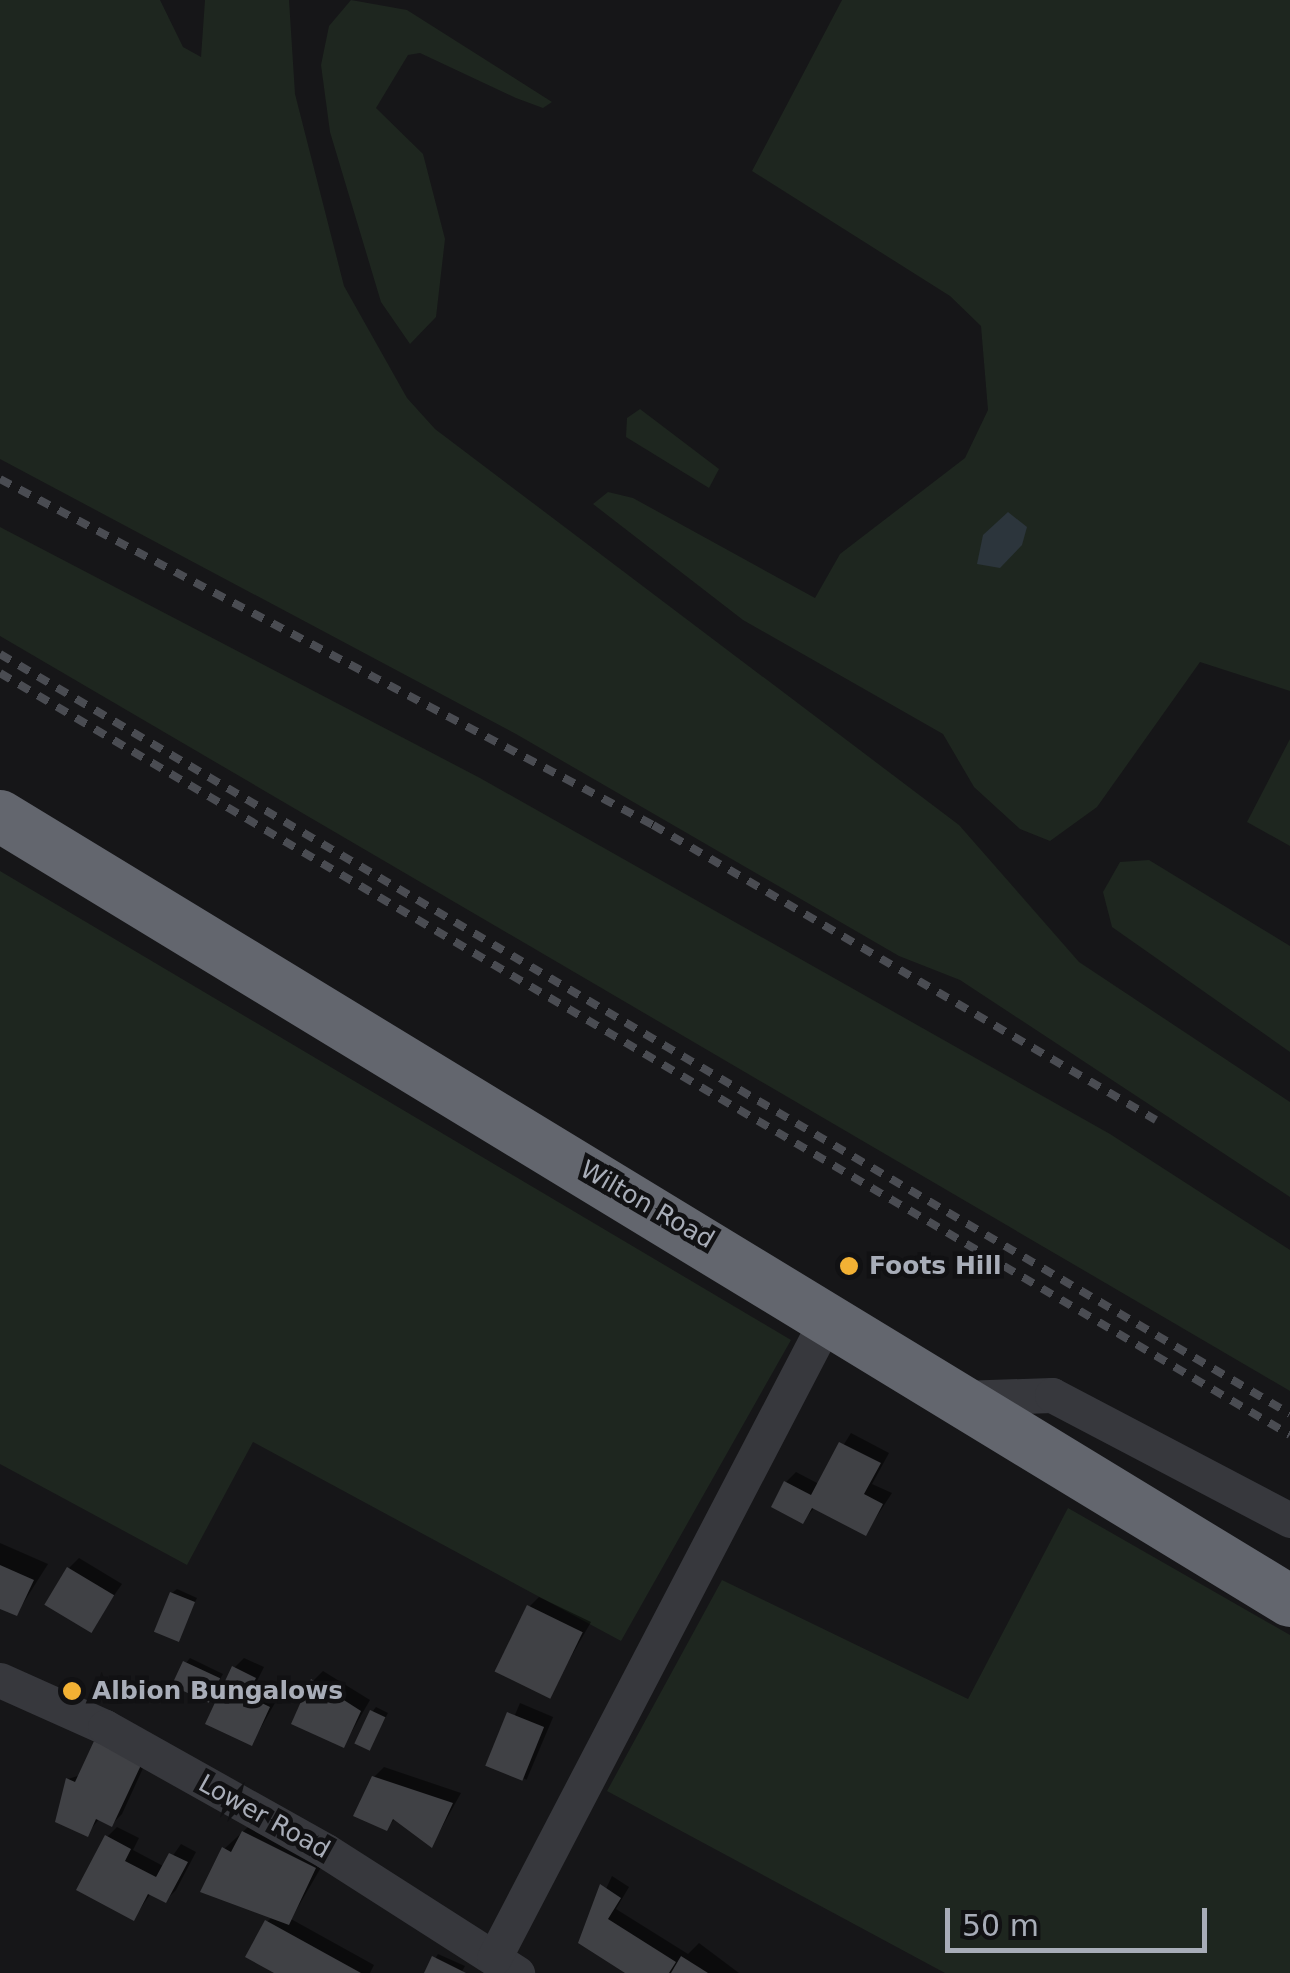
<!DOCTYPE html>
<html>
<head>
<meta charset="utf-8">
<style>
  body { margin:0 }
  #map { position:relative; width:1290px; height:1973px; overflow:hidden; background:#161618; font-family:"DejaVu Sans",sans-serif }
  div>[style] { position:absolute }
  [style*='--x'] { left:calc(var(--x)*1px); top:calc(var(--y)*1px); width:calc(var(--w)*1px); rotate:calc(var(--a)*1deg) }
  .green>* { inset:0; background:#1e261f }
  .water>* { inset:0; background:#2c353c }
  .shadow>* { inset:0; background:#0007; transform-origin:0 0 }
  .building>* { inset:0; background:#404145; transform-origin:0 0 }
  .minor>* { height:35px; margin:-17.5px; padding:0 17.5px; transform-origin:17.5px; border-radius:17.5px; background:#37383d }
  .highway>* { height:52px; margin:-26px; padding:0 26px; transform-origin:26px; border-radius:26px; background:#63666e }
  .rail>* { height:8px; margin-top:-4px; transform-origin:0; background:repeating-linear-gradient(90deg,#4a4c52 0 12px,transparent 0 22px) }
  .dots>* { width:28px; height:28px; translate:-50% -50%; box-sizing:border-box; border:5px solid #111113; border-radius:50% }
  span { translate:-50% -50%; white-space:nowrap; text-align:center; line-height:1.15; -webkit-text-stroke:9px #111113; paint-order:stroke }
  .street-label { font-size:25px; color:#a8adb8 }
  .poi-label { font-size:25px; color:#a8adb8; font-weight:700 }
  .left { translate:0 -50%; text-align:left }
  .scale { position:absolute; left:945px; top:1908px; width:262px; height:45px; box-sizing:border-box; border:5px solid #a8adb8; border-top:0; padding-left:12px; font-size:30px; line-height:35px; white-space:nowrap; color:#a8adb8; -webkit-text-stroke:8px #111113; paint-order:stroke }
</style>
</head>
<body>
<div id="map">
  <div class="green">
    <div style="clip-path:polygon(0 0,160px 0,183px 47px,201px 57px,205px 0,289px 0,295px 94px,344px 286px,407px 398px,435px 429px,959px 825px,1079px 962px,1290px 1102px,1290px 1197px,960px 980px,899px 956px,516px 734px,0 459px)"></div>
    <div style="clip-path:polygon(351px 0,407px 10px,552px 102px,543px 108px,516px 98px,420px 53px,408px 55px,376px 108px,423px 154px,445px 239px,436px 317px,410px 344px,381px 302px,330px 132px,321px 65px,329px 26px)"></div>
    <div style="clip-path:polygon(842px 0,1290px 0,1290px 691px,1200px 662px,1097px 807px,1050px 841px,1020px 829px,974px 787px,943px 734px,743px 620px,593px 504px,608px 492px,633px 498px,815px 598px,840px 554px,965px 458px,988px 410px,981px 326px,950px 296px,752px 171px)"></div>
    <div style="clip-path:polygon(640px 409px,719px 469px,709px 488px,626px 437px,627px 418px)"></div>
    <div style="clip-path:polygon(0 527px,480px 778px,1110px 1134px,1290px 1250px,1290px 1391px,0 636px)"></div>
    <div style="clip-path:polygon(1290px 739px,1290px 846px,1247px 822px)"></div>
    <div style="clip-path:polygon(1149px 860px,1290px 946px,1290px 1052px,1112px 927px,1103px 892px,1120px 862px)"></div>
    <div style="clip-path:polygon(0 871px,791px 1340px,621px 1641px,253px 1442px,187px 1565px,0 1464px)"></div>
    <div style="clip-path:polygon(1068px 1508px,1290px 1635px,1290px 1973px,945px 1973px,607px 1791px,722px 1580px,968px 1699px)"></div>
  </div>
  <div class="water">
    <div style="clip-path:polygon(1008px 512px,1027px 527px,1022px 545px,1000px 568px,977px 564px,983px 535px)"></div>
  </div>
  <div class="shadow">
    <div style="clip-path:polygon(851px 1433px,889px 1453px,872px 1484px,892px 1493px,866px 1533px,815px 1507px,803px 1521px,786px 1482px,796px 1472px,819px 1484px)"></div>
    <div style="clip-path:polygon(0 1543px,48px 1564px,17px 1613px,0 1606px)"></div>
    <div style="clip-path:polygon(79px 1558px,122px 1584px,90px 1630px,69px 1568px)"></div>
    <div style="clip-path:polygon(177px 1589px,197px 1598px,177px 1638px,172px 1593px)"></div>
    <div style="clip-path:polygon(539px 1597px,591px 1622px,549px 1695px,529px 1607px)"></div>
    <div style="clip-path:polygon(190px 1658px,223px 1674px,208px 1700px,186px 1663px)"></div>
    <div style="clip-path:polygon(244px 1658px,264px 1667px,255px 1685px,279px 1696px,252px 1743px,234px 1668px)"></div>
    <div style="clip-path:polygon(323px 1671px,370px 1700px,344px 1745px,313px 1681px)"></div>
    <div style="left:520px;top:1703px;width:36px;height:68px;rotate:23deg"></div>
    <div style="clip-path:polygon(376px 1707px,388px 1713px,369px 1748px,372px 1712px)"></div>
    <div style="clip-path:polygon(150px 1753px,122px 1814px,112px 1824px,100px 1818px,87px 1834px,68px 1779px)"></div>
    <div style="clip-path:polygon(384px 1767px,461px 1793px,432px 1845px,396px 1818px,386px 1828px,374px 1777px)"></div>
    <div style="clip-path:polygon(259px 1817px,330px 1852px,291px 1919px,374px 1965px,370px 1973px,292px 1973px,267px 1922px,273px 1916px,224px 1849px)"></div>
    <div style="clip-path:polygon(117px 1827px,139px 1838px,133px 1850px,165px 1867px,181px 1844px,196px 1852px,176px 1890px,166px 1900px,151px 1893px,134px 1918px,107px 1837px)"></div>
    <div style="clip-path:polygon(612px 1876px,629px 1887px,616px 1909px,688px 1954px,699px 1943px,739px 1973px,630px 1973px,581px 1942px)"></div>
    <div style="clip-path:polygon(438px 1954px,465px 1966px,461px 1973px,426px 1973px)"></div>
  </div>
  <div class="building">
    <div style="clip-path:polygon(839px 1442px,881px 1463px,864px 1494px,883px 1504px,866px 1536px,812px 1508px,803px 1524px,771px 1507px,784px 1481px,811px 1495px)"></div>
    <div style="clip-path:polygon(0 1565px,34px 1580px,17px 1616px,0 1609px)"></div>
    <div style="left:67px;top:1567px;width:55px;height:44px;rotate:31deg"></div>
    <div style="left:170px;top:1592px;width:27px;height:43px;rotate:22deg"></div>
    <div style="left:527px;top:1605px;width:62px;height:74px;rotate:26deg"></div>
    <div style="left:183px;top:1661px;width:41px;height:27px;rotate:25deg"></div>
    <div style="clip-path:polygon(232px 1666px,256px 1678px,247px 1696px,270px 1707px,252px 1746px,205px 1724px)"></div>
    <div style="clip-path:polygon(311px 1679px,361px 1711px,344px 1748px,291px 1724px)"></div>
    <div style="left:370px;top:1710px;width:17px;height:37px;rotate:25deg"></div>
    <div style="left:507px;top:1712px;width:40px;height:58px;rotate:22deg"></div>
    <div style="clip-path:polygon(94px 1741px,142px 1763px,112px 1827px,96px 1819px,88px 1837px,55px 1822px,66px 1778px,75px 1782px)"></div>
    <div style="clip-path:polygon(372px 1776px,453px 1803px,432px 1848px,393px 1819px,387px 1831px,353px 1816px)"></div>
    <div style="clip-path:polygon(242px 1831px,316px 1868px,289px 1925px,200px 1892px,222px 1847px,231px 1852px)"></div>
    <div style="clip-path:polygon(105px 1835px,131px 1849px,125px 1861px,156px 1877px,169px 1853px,188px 1862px,166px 1903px,148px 1894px,134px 1921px,76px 1890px)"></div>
    <div style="clip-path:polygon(600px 1884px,621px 1898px,608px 1919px,676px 1962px,669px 1973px,625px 1973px,578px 1943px)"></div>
    <div style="clip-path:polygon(265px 1920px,361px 1973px,274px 1973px,245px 1957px)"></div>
    <div style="clip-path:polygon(432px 1956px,466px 1973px,424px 1973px)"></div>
    <div style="clip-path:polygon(681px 1956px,708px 1973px,671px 1973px)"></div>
  </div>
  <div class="minor">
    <div style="--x:961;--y:1398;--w:91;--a:-1.9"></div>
    <div style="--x:1052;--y:1395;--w:269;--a:27.7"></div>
    <div style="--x:0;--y:1680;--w:115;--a:24.1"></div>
    <div style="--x:105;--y:1727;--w:253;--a:29.3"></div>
    <div style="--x:326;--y:1851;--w:227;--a:32.6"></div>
    <div style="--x:494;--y:1958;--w:723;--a:-62.48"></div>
  </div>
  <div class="highway">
    <div style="--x:0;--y:816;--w:1510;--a:31.32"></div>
  </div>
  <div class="rail">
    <div style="--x:0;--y:479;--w:739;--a:27.92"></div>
    <div style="--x:653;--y:825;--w:583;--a:30.39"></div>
    <div style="--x:0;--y:654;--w:1497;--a:30.5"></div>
    <div style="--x:0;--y:673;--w:1498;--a:30.57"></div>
  </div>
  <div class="dots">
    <div style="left:849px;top:1266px;background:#f2b134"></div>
    <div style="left:72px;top:1691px;background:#f2b134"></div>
  </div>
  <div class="street-label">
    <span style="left:647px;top:1205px;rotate:30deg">Wilton Road</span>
    <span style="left:264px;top:1817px;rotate:29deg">Lower Road</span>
  </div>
  <div class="poi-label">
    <span class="left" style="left:869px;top:1266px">Foots Hill</span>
    <span class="left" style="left:92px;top:1691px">Albion Bungalows</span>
  </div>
  <div class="scale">50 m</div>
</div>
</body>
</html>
